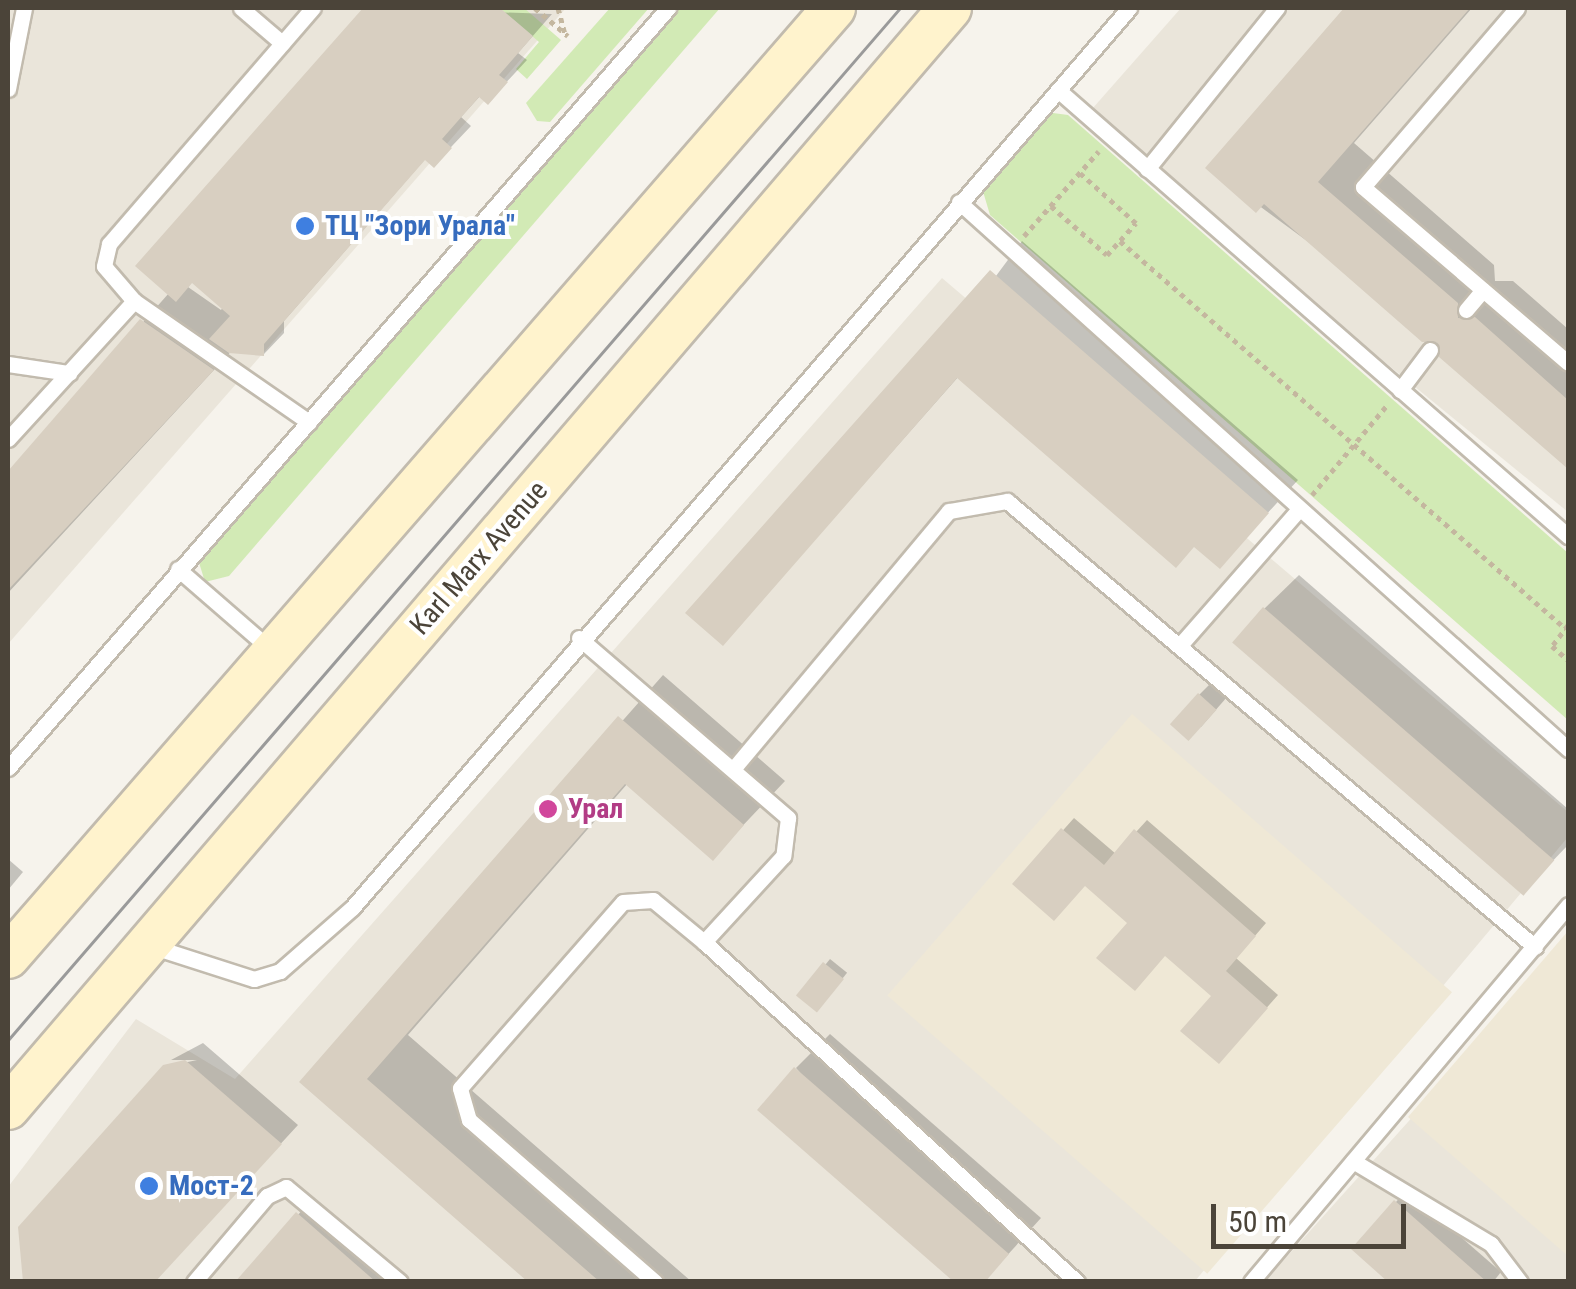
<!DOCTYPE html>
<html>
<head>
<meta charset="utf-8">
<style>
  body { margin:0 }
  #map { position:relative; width:1576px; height:1289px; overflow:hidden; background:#f6f3ec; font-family:"Roboto Condensed",sans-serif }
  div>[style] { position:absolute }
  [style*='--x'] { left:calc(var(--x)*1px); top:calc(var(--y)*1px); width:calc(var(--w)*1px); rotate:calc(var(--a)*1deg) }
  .residential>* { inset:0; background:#eae5da }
  .education>* { inset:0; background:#efe8d6; transform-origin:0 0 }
  .green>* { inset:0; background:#d2eab5 }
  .shadow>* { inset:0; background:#0003; transform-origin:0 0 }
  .building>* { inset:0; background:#d8cfc1; transform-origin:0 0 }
  .path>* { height:5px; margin-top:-2.5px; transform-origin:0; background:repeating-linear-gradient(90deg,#c4b79f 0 5px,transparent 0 10px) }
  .roads { filter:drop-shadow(2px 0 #c2bbae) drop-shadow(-2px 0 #c2bbae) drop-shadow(0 2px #c2bbae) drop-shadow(0 -2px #c2bbae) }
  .lane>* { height:15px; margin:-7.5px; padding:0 7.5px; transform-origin:7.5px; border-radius:7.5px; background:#fff }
  .secondary>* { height:42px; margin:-21px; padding:0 21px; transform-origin:21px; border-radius:21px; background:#fff3cd }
  .tram>* { height:2.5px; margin:-1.25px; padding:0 1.25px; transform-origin:1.25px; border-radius:1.25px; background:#9a9a9a }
  .dots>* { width:28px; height:28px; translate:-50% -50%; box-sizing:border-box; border:5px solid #fff; border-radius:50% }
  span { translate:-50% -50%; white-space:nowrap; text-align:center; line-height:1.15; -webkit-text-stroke:8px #fff; paint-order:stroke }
  .shop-label { font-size:28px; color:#366cbe; font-weight:700 }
  .left { translate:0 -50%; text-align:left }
  .street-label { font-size:28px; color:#4b4439 }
  .hotel-label { font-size:28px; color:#b23c85; font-weight:700 }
  .frame { position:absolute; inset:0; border:10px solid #4b4439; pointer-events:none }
  .scale { position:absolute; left:1211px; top:1204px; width:195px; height:45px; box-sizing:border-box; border:5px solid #4b4439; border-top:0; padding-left:12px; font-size:30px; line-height:35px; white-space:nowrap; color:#4b4439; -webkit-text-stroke:8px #fff; paint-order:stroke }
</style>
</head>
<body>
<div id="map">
  <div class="residential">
    <div style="clip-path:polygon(8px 8px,566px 8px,8px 644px)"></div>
    <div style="clip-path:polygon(1181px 8px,1568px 8px,1568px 512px,1085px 117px)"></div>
    <div style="clip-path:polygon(942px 278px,1568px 812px,1568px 837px,1195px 1281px,8px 1281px,8px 1187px,136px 1019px,235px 1079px)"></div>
    <div style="clip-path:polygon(1568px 944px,1568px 1281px,1265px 1281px)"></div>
  </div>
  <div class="education">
    <div style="left:1132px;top:714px;width:424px;height:373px;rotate:41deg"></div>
    <div style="clip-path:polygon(1568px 931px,1568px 1256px,1408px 1117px)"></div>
  </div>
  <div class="green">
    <div style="clip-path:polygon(500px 8px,524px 8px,561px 40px,527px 79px,516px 69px,539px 42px)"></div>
    <div style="clip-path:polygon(610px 8px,649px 8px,550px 122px,537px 121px,526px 103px)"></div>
    <div style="clip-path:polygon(677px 8px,720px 8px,229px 576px,205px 582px,197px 556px)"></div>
    <div style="clip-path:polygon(1053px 113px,1068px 115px,1568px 553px,1568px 720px,990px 215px,982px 188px)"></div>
  </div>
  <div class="shadow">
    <div style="clip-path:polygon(evenodd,367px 8px,552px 14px,518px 53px,527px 60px,488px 102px,481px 95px,461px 117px,471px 126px,434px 165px,426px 158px,284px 321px,284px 333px,264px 354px,237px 345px,8px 593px,8px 475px,169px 293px,139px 266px,367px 8px,193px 281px,223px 307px,221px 310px,188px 287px,193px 281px)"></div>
    <div style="clip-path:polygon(1347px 8px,1472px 8px,1354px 143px,1494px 265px,1495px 281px,1513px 281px,1568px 329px,1568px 466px,1441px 356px,1440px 339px,1208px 168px)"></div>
    <div style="clip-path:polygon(1022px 241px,1298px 480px,1220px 565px,959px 376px,723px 643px)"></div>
    <div style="clip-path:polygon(1299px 575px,1568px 809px,1568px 845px,1523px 892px,1264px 609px)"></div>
    <div style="clip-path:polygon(663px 675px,785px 781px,713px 857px,628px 783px,408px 1035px,692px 1282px,532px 1282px,303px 1082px)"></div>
    <div style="clip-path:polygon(1211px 683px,1227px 697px,1201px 727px,1199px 695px)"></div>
    <div style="clip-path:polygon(1074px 818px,1116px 854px,1147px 820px,1266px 923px,1236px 958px,1278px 995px,1230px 1049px,1215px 995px,1086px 883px,1015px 884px)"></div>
    <div style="clip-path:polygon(8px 859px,23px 872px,8px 890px)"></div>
    <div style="left:830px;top:959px;width:22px;height:48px;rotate:39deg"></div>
    <div style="clip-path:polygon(830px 1034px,1041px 1218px,983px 1282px,796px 1068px)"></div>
    <div style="clip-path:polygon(203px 1043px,298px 1125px,153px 1282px,165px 1067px,197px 1060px,171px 1060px)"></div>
    <div style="clip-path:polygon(1407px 1190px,1501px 1272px,1493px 1282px,1392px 1282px,1396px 1202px)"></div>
    <div style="clip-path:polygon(312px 1199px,406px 1282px,239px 1282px)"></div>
  </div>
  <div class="building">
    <div style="clip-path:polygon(363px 8px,500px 8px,533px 36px,499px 75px,508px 82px,488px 105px,479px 97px,442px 139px,452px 148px,434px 168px,425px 160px,264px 344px,264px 356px,229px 353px,209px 339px,230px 316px,192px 283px,176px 302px,135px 266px)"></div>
    <div style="clip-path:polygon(1344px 8px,1470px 8px,1318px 182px,1458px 303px,1458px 318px,1475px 317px,1568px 400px,1568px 469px,1439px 357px,1437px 342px,1422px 342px,1264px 204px,1256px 213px,1205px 168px)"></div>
    <div style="clip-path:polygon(990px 270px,1269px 513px,1220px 569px,1194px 547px,1176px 568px,957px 378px,723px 646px,685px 613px)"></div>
    <div style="clip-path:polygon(140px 319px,214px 370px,8px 590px,8px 471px)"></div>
    <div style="left:1263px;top:607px;width:386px;height:47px;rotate:41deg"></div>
    <div style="left:1198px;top:693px;width:25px;height:42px;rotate:42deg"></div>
    <div style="clip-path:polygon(618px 716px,744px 825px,713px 861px,625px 784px,367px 1079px,600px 1282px,528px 1282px,299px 1082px)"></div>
    <div style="clip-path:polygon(1061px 828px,1104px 865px,1134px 829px,1256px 936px,1226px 971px,1268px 1008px,1219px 1064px,1180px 1031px,1211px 996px,1165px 956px,1135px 991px,1096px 958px,1127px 923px,1085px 886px,1054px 921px,1012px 884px)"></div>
    <div style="left:823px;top:962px;width:27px;height:43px;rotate:39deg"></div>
    <div style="clip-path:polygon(185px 1060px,282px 1144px,155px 1282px,23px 1282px,18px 1227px,163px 1065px)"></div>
    <div style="clip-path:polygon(794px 1067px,1009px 1254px,985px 1282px,954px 1282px,757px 1110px)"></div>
    <div style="clip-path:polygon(1394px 1200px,1487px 1282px,1388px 1282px,1351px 1249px)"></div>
    <div style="clip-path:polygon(296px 1212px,376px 1282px,235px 1282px)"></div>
  </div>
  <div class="path">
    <div style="--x:535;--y:8;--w:43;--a:40.3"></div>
    <div style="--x:558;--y:8;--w:27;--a:75"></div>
    <div style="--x:1051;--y:206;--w:74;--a:41.2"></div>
    <div style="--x:1107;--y:255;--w:43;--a:-47.8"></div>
    <div style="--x:1136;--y:223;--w:75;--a:-138.2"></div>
    <div style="--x:1024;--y:236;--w:113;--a:-48.6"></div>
    <div style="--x:1120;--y:241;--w:591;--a:41.02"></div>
    <div style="--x:1312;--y:495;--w:119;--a:-50.1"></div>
    <div style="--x:1568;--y:625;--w:26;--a:127"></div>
    <div style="--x:1552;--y:646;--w:21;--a:41"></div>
  </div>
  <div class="roads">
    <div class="lane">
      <div style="--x:241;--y:8;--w:54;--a:40.5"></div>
      <div style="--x:1517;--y:8;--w:236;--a:130.7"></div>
      <div style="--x:1363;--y:187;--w:270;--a:40.6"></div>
      <div style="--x:8;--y:89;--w:83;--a:-78.8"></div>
      <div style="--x:1058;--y:90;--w:678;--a:41.17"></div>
      <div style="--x:1147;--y:169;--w:207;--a:-51.1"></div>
      <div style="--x:959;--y:202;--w:819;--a:41.93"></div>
      <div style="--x:134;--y:301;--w:46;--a:-130.6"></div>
      <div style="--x:104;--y:266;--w:23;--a:-77"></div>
      <div style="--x:109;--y:244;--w:312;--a:-49.2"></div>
      <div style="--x:1466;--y:310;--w:26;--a:-50"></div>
      <div style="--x:8;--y:364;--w:62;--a:8.4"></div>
      <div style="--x:1400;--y:390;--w:50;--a:-53.1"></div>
      <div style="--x:8;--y:439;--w:187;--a:-47.6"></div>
      <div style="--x:134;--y:301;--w:213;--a:34.7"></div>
      <div style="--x:178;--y:569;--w:122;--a:41"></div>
      <div style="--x:579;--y:638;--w:276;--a:40.7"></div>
      <div style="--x:788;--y:818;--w:38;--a:97"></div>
      <div style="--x:783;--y:856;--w:117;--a:132.6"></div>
      <div style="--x:704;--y:942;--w:505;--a:42.35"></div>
      <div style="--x:1181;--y:644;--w:179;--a:-48.8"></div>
      <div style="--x:8;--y:768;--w:1007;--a:-49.03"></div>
      <div style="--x:734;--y:768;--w:335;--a:-50.1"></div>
      <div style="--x:949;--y:511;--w:59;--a:-9.8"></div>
      <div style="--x:1007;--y:501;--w:691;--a:40.19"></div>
      <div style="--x:151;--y:946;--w:108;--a:17.8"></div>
      <div style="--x:254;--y:979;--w:27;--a:-17"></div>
      <div style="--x:280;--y:971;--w:96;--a:-41.2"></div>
      <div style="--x:352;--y:908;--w:1189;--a:-49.19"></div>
      <div style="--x:1353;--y:1161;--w:161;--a:31"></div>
      <div style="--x:1491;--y:1244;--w:48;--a:52.7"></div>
      <div style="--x:194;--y:1282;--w:113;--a:-49.7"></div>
      <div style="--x:267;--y:1196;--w:21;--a:-25"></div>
      <div style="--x:286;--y:1187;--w:148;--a:39.8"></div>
      <div style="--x:655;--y:1282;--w:247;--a:-138.9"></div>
      <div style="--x:469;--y:1120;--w:33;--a:-106"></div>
      <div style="--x:460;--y:1088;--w:247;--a:-48.8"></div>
      <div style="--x:623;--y:902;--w:30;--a:-4"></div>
      <div style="--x:653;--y:900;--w:66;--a:39.5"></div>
      <div style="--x:1251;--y:1282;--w:493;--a:-49.9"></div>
    </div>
    <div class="secondary">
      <div style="--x:8;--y:957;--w:1258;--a:-48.96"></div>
      <div style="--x:8;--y:1108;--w:1448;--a:-49.42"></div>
    </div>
  </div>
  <div class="tram">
    <div style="--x:8;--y:1040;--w:1364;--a:-49.16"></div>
  </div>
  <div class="dots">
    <div style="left:305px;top:226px;background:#3f7fe0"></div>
    <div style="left:548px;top:809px;background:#d1479c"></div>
    <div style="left:149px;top:1186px;background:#3f7fe0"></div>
  </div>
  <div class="shop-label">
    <span class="left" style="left:325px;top:226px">ТЦ "Зори Урала"</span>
    <span class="left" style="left:169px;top:1186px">Мост-2</span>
  </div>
  <div class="street-label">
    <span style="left:479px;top:558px;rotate:-49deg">Karl Marx Avenue</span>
  </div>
  <div class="hotel-label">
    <span class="left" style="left:568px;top:809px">Урал</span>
  </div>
  <div class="frame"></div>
  <div class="scale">50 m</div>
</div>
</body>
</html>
